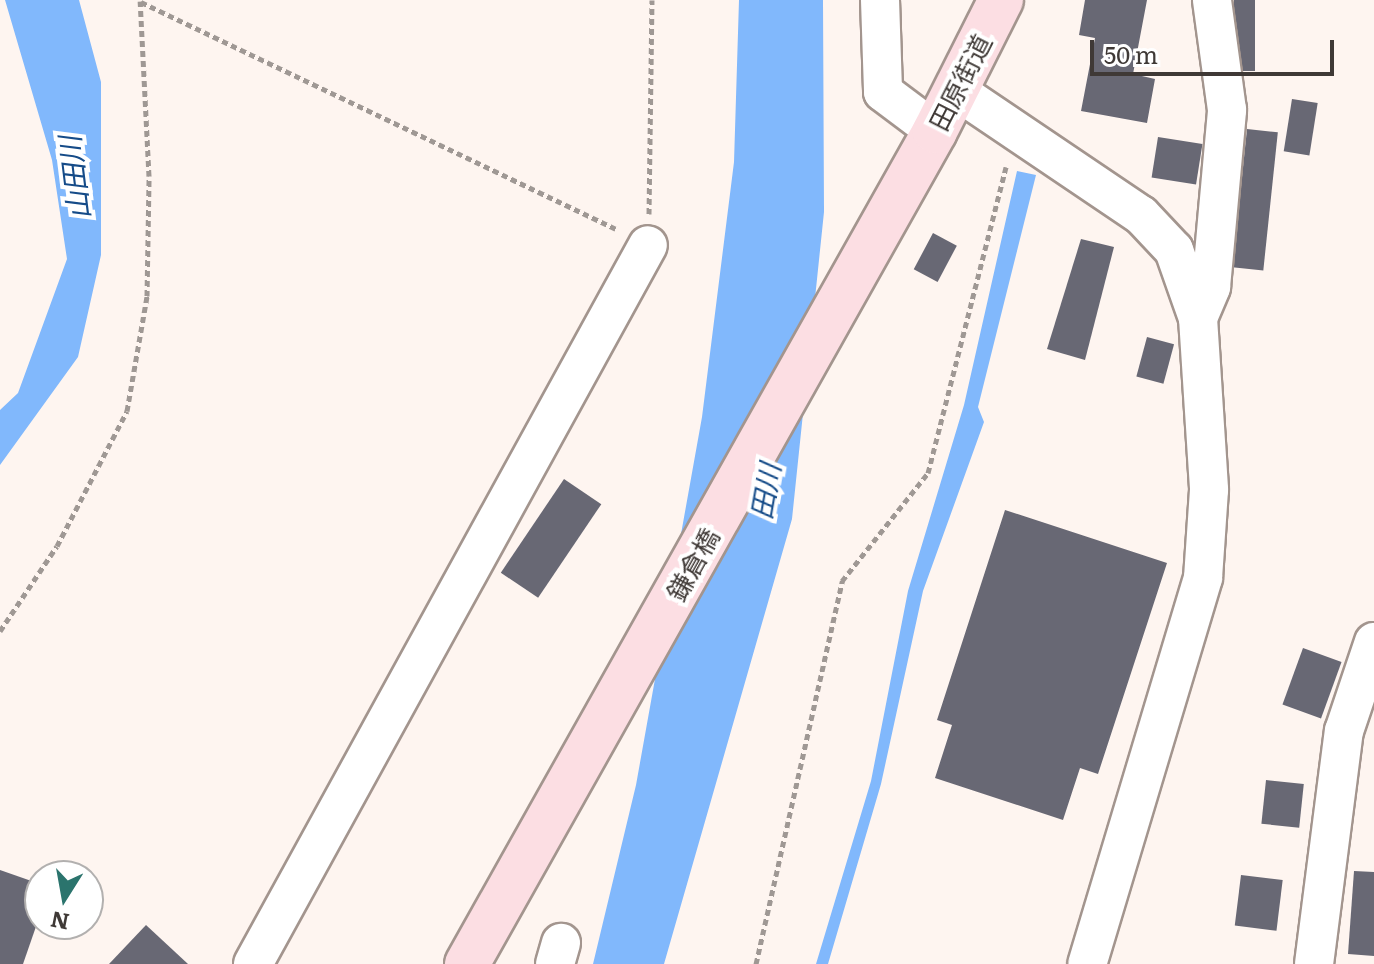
<!DOCTYPE html>
<html>
<head>
<meta charset="utf-8">
<style>
  body { margin:0 }
  #map { position:relative; width:1374px; height:964px; overflow:hidden; background:#fef5f0; font-family:Literata,"Noto Sans JP",serif }
  div>[style] { position:absolute }
  [style*='--x'] { left:calc(var(--x)*1px); top:calc(var(--y)*1px); width:calc(var(--w)*1px); rotate:calc(var(--a)*1deg) }
  .water>* { inset:0; background:#81b8fc }
  .building>* { inset:0; background:#686874; transform-origin:0 0 }
  .path>* { height:5px; margin-top:-2.5px; transform-origin:0; background:repeating-linear-gradient(90deg,#9f9894 0 6px,transparent 0 10px) }
  .roads { filter:drop-shadow(2px 0 #a3958e) drop-shadow(-2px 0 #a3958e) drop-shadow(0 2px #a3958e) drop-shadow(0 -2px #a3958e) }
  .minor>* { height:38px; margin:-19px; padding:0 19px; transform-origin:19px; border-radius:19px; background:#fff }
  .major>* { height:44px; margin:-22px; padding:0 22px; transform-origin:22px; border-radius:22px; background:#fcdee3 }
  span { translate:-50% -50%; white-space:nowrap; text-align:center; line-height:1.15; -webkit-text-stroke:8px #fff; paint-order:stroke }
  .street-label { font-size:26px; color:#3f3936 }
  .water-label { font-size:28px; color:#154b88; font-style:italic }
  .north { position:absolute; left:24px; top:860px; width:80px; height:80px; box-sizing:border-box; background:#fff; border:2px solid #b2b0af; border-radius:50%; rotate:191deg; font-size:22px; font-weight:700; line-height:32px; text-align:center; color:#3f3936 }
  .north::after { content:''; display:block; margin:auto; width:28px; height:36px; background:#2b746d; clip-path:polygon(50% 0,100% 100%,50% 72%,0 100%) }
  .scale { position:absolute; left:1090px; top:40px; width:244px; height:36px; box-sizing:border-box; border:4px solid #3f3936; border-top:0; padding-left:10px; font-size:24px; line-height:28px; white-space:nowrap; color:#3f3936; -webkit-text-stroke:6px #fff; paint-order:stroke }
</style>
</head>
<body>
<div id="map">
  <div class="water">
    <div style="clip-path:polygon(5px 0,79px 0,101px 82px,101px 255px,78px 357px,0 465px,0 410px,18px 393px,67px 259px,52px 160px)"></div>
    <div style="clip-path:polygon(739px 0,823px 0,824px 212px,792px 519px,664px 964px,593px 964px,636px 785px,702px 417px,734px 162px)"></div>
    <div style="clip-path:polygon(1017px 171px,1036px 175px,978px 407px,984px 422px,923px 591px,881px 784px,828px 964px,816px 964px,871px 781px,908px 591px,964px 405px)"></div>
  </div>
  <div class="building">
    <div style="clip-path:polygon(1085px 0,1147px 0,1133px 74px,1155px 79px,1147px 123px,1081px 111px,1095px 38px,1079px 35px)"></div>
    <div style="left:1234px;top:0;width:21px;height:71px"></div>
    <div style="left:1292px;top:99px;width:26px;height:53px;rotate:9deg"></div>
    <div style="left:1247px;top:129px;width:31px;height:139px;rotate:6deg"></div>
    <div style="left:1158px;top:137px;width:45px;height:41px;rotate:9deg"></div>
    <div style="left:933px;top:233px;width:27px;height:41px;rotate:28deg"></div>
    <div style="clip-path:polygon(1081px 239px,1114px 247px,1085px 360px,1047px 349px)"></div>
    <div style="left:1147px;top:337px;width:28px;height:41px;rotate:15deg"></div>
    <div style="left:564px;top:479px;width:45px;height:113px;rotate:34deg"></div>
    <div style="clip-path:polygon(1005px 510px,1167px 563px,1098px 774px,1080px 768px,1063px 820px,935px 778px,952px 725px,937px 720px)"></div>
    <div style="left:1303px;top:648px;width:41px;height:60px;rotate:20deg"></div>
    <div style="left:1266px;top:780px;width:38px;height:44px;rotate:6deg"></div>
    <div style="clip-path:polygon(0 870px,40px 884px,40px 915px,23px 964px,0 964px)"></div>
    <div style="clip-path:polygon(1354px 871px,1374px 872px,1374px 956px,1348px 954px)"></div>
    <div style="left:1241px;top:875px;width:42px;height:51px;rotate:7deg"></div>
    <div style="clip-path:polygon(146px 925px,188px 964px,109px 964px)"></div>
  </div>
  <div class="path">
    <div style="--x:141;--y:2;--w:526;--a:25.54"></div>
    <div style="--x:649;--y:214;--w:214;--a:-89.2"></div>
    <div style="--x:0;--y:631;--w:102;--a:-56.2"></div>
    <div style="--x:57;--y:546;--w:152;--a:-62.6"></div>
    <div style="--x:127;--y:411;--w:117;--a:-80.1"></div>
    <div style="--x:147;--y:296;--w:120;--a:-89"></div>
    <div style="--x:149;--y:176;--w:175;--a:-92.9"></div>
    <div style="--x:756;--y:964;--w:393;--a:-77.3"></div>
    <div style="--x:842;--y:581;--w:138;--a:-51.5"></div>
    <div style="--x:928;--y:473;--w:316;--a:-75.7"></div>
  </div>
  <div class="roads">
    <div class="minor">
      <div style="--x:880;--y:0;--w:92;--a:88.1"></div>
      <div style="--x:883;--y:92;--w:65;--a:36.9"></div>
      <div style="--x:957;--y:91;--w:222;--a:34"></div>
      <div style="--x:1141;--y:215;--w:48;--a:46.7"></div>
      <div style="--x:1174;--y:250;--w:72;--a:70.6"></div>
      <div style="--x:1198;--y:318;--w:172;--a:86.3"></div>
      <div style="--x:1209;--y:490;--w:88;--a:93.9"></div>
      <div style="--x:1203;--y:578;--w:403;--a:106.7"></div>
      <div style="--x:1198;--y:318;--w:34;--a:-67"></div>
      <div style="--x:1211;--y:287;--w:178;--a:-84.8"></div>
      <div style="--x:1227;--y:110;--w:111;--a:-97.8"></div>
      <div style="--x:253;--y:964;--w:820;--a:-61.22"></div>
      <div style="--x:555;--y:964;--w:22;--a:-74"></div>
      <div style="--x:1314;--y:964;--w:235;--a:-82.7"></div>
      <div style="--x:1344;--y:731;--w:94;--a:-71.4"></div>
    </div>
    <div class="major">
      <div style="--x:467;--y:964;--w:955;--a:-60.67"></div>
      <div style="--x:935;--y:131;--w:147;--a:-63.3"></div>
    </div>
  </div>
  <div class="street-label">
    <span style="left:959px;top:82px;rotate:-63deg">田原街道</span>
    <span style="left:692px;top:564px;rotate:-61deg">鎌倉橋</span>
  </div>
  <div class="water-label">
    <span style="left:73px;top:178px;rotate:-97deg">山田川</span>
    <span style="left:764px;top:491px;rotate:-80deg">田川</span>
  </div>
  <div class="north">N</div>
  <div class="scale">50 m</div>
</div>
</body>
</html>
